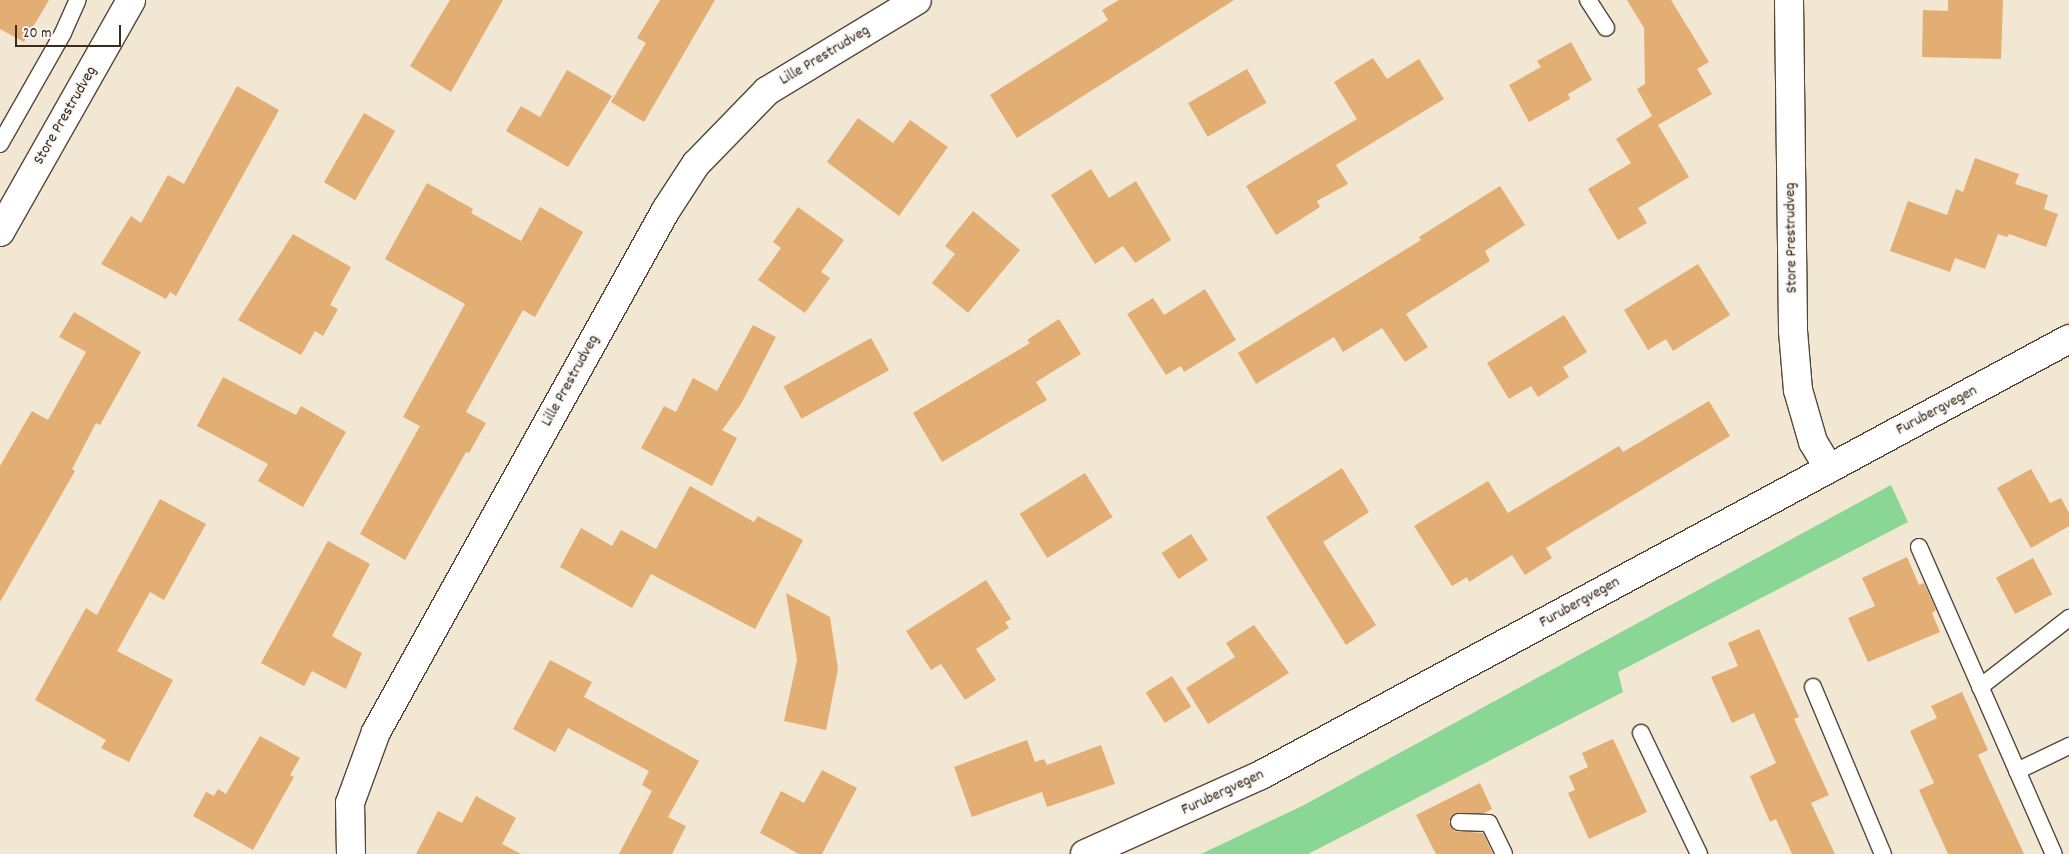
<!DOCTYPE html>
<html>
<head>
<meta charset="utf-8">
<style>
  body { margin:0 }
  #map { position:relative; width:2069px; height:854px; overflow:hidden; background:#f2e7d2; font-family:Dekko,sans-serif }
  div>[style] { position:absolute }
  [style*='--x'] { left:calc(var(--x)*1px); top:calc(var(--y)*1px); width:calc(var(--w)*1px); rotate:calc(var(--a)*1deg) }
  .green>* { inset:0; background:#8ad694 }
  .building>* { inset:0; background:#e2ae74; transform-origin:0 0 }
  .roads { filter:drop-shadow(1px 0 #564639) drop-shadow(-1px 0 #564639) drop-shadow(0 1px #564639) drop-shadow(0 -1px #564639) }
  .service>* { height:16px; margin:-8px; padding:0 8px; transform-origin:8px; border-radius:8px; background:#fff }
  .minor>* { height:28px; margin:-14px; padding:0 14px; transform-origin:14px; border-radius:14px; background:#fff }
  .secondary>* { height:28px; margin:-14px; padding:0 14px; transform-origin:14px; border-radius:14px; background:#fff }
  span { translate:-50% -50%; white-space:nowrap; text-align:center; line-height:1.15; -webkit-text-stroke:4px #f6f6f2; paint-order:stroke }
  .street-label { font-size:16px; color:#3b2a1e }
  .scale { position:absolute; left:15px; top:25px; width:106px; height:22px; box-sizing:border-box; border:2px solid #3b2a1e; border-top:0; padding-left:6px; font-size:15px; line-height:18px; white-space:nowrap; color:#3b2a1e; -webkit-text-stroke:4px #f6f6f2; paint-order:stroke }
</style>
</head>
<body>
<div id="map">
  <div class="green">
    <div style="clip-path:polygon(1891px 485px,1908px 522px,1618px 672px,1623px 692px,1308px 854px,1201px 854px,1304px 805px)"></div>
  </div>
  <div class="building">
    <div style="clip-path:polygon(0 0,49px 0,24px 42px,0 29px)"></div>
    <div style="clip-path:polygon(450px 0,503px 0,451px 92px,410px 66px)"></div>
    <div style="clip-path:polygon(660px 0,715px 0,644px 122px,611px 102px,646px 43px,637px 38px)"></div>
    <div style="clip-path:polygon(1119px 0,1234px 0,1017px 138px,990px 95px,1108px 20px,1102px 10px)"></div>
    <div style="clip-path:polygon(1627px 0,1671px 0,1709px 62px,1697px 69px,1712px 94px,1658px 125px,1689px 177px,1638px 208px,1647px 223px,1618px 240px,1588px 189px,1631px 163px,1616px 139px,1652px 116px,1637px 89px,1645px 84px,1644px 28px)"></div>
    <div style="clip-path:polygon(1948px 0,2003px 0,2001px 59px,1922px 57px,1923px 10px,1948px 11px)"></div>
    <div style="clip-path:polygon(1571px 42px,1592px 80px,1568px 94px,1570px 99px,1529px 122px,1509px 85px,1541px 67px,1537px 61px)"></div>
    <div style="clip-path:polygon(1373px 58px,1387px 79px,1419px 59px,1444px 99px,1336px 165px,1348px 184px,1317px 201px,1320px 207px,1276px 235px,1246px 186px,1357px 119px,1334px 82px)"></div>
    <div style="left:1247px;top:69px;width:39px;height:68px;rotate:60deg"></div>
    <div style="clip-path:polygon(567px 70px,612px 96px,568px 167px,506px 131px,521px 106px,540px 117px)"></div>
    <div style="clip-path:polygon(237px 86px,279px 110px,176px 296px,170px 292px,166px 299px,101px 264px,131px 216px,141px 223px,168px 175px,184px 184px)"></div>
    <div style="left:364px;top:113px;width:36px;height:80px;rotate:30deg"></div>
    <div style="clip-path:polygon(858px 118px,893px 143px,910px 120px,948px 147px,899px 216px,827px 162px)"></div>
    <div style="clip-path:polygon(1975px 158px,2019px 174px,2015px 184px,2048px 195px,2044px 209px,2058px 214px,2046px 247px,2009px 234px,2007px 237px,1998px 234px,1985px 269px,1955px 258px,1950px 272px,1890px 251px,1908px 201px,1947px 215px,1956px 189px,1963px 192px)"></div>
    <div style="clip-path:polygon(1091px 169px,1109px 198px,1136px 181px,1171px 240px,1135px 263px,1123px 246px,1095px 264px,1051px 195px)"></div>
    <div style="clip-path:polygon(427px 183px,473px 209px,471px 213px,521px 241px,540px 207px,583px 232px,535px 317px,523px 310px,466px 412px,486px 423px,469px 453px,466px 452px,405px 560px,360px 534px,420px 426px,403px 417px,465px 304px,385px 259px)"></div>
    <div style="clip-path:polygon(1500px 186px,1525px 225px,1485px 251px,1490px 261px,1406px 314px,1428px 347px,1405px 362px,1382px 328px,1343px 352px,1334px 337px,1256px 384px,1238px 353px,1421px 240px,1419px 237px)"></div>
    <div style="clip-path:polygon(798px 207px,844px 240px,821px 272px,830px 278px,805px 313px,758px 280px,781px 248px,773px 242px)"></div>
    <div style="clip-path:polygon(973px 211px,1020px 250px,968px 313px,932px 283px,955px 254px,945px 246px)"></div>
    <div style="clip-path:polygon(293px 234px,351px 267px,330px 305px,338px 309px,323px 336px,315px 331px,301px 355px,238px 320px)"></div>
    <div style="clip-path:polygon(1698px 264px,1730px 315px,1673px 351px,1666px 339px,1648px 350px,1624px 310px)"></div>
    <div style="clip-path:polygon(1205px 289px,1236px 340px,1184px 372px,1181px 366px,1166px 375px,1127px 314px,1153px 298px,1164px 315px)"></div>
    <div style="clip-path:polygon(74px 312px,141px 352px,100px 425px,96px 423px,72px 469px,75px 471px,0 602px,0 466px,32px 411px,48px 420px,86px 352px,59px 337px)"></div>
    <div style="clip-path:polygon(1564px 315px,1587px 352px,1563px 367px,1569px 377px,1538px 397px,1531px 386px,1509px 399px,1487px 363px)"></div>
    <div style="clip-path:polygon(1059px 319px,1081px 354px,1036px 382px,1047px 400px,942px 462px,913px 413px,1030px 343px,1027px 340px)"></div>
    <div style="clip-path:polygon(753px 325px,776px 337px,741px 404px,722px 430px,737px 438px,712px 486px,641px 448px,664px 406px,676px 412px,693px 378px,717px 391px)"></div>
    <div style="left:871px;top:338px;width:37px;height:100px;rotate:61deg"></div>
    <div style="clip-path:polygon(223px 377px,296px 415px,301px 406px,346px 432px,303px 507px,258px 481px,268px 464px,197px 426px)"></div>
    <div style="clip-path:polygon(1709px 401px,1730px 436px,1546px 548px,1552px 558px,1525px 575px,1512px 555px,1469px 582px,1467px 577px,1452px 586px,1414px 526px,1488px 481px,1508px 513px,1619px 446px,1623px 452px)"></div>
    <div style="clip-path:polygon(1342px 468px,1369px 512px,1323px 542px,1376px 625px,1346px 645px,1266px 517px)"></div>
    <div style="clip-path:polygon(2031px 469px,2050px 503px,2061px 498px,2069px 513px,2069px 526px,2031px 548px,1997px 488px)"></div>
    <div style="left:1085px;top:473px;width:52px;height:77px;rotate:58deg"></div>
    <div style="clip-path:polygon(690px 486px,754px 522px,758px 516px,803px 540px,755px 629px,651px 574px,632px 608px,560px 567px,581px 528px,612px 546px,621px 530px,656px 549px)"></div>
    <div style="clip-path:polygon(160px 499px,206px 524px,164px 600px,150px 592px,117px 651px,173px 680px,129px 762px,101px 748px,106px 740px,35px 700px,86px 608px,97px 615px)"></div>
    <div style="left:1191px;top:534px;width:31px;height:35px;rotate:57deg"></div>
    <div style="clip-path:polygon(328px 541px,370px 564px,332px 636px,362px 653px,346px 689px,312px 671px,304px 686px,261px 663px)"></div>
    <div style="clip-path:polygon(1907px 557px,1919px 585px,1924px 583px,1936px 610px,1932px 613px,1940px 632px,1868px 662px,1848px 618px,1875px 606px,1862px 578px)"></div>
    <div style="left:2033px;top:558px;width:41px;height:42px;rotate:62deg"></div>
    <div style="clip-path:polygon(986px 580px,1011px 619px,1005px 622px,1009px 628px,976px 649px,996px 680px,965px 700px,941px 664px,931px 670px,906px 631px)"></div>
    <div style="clip-path:polygon(786px 593px,830px 617px,838px 669px,826px 730px,784px 721px,797px 660px)"></div>
    <div style="clip-path:polygon(1254px 625px,1289px 673px,1208px 724px,1186px 688px,1235px 657px,1226px 643px)"></div>
    <div style="clip-path:polygon(1759px 629px,1799px 717px,1794px 719px,1829px 795px,1811px 803px,1835px 854px,1792px 854px,1776px 819px,1770px 822px,1750px 776px,1776px 763px,1754px 713px,1732px 723px,1711px 677px,1738px 666px,1728px 643px)"></div>
    <div style="clip-path:polygon(550px 660px,592px 682px,584px 697px,699px 761px,668px 817px,686px 826px,672px 854px,619px 854px,652px 791px,642px 785px,649px 771px,568px 728px,555px 752px,513px 729px)"></div>
    <div style="left:1172px;top:676px;width:36px;height:31px;rotate:58deg"></div>
    <div style="clip-path:polygon(1962px 692px,1988px 750px,1978px 755px,2024px 854px,1948px 854px,1919px 790px,1934px 783px,1910px 731px,1937px 718px,1931px 706px)"></div>
    <div style="clip-path:polygon(260px 736px,300px 758px,290px 775px,294px 777px,253px 850px,193px 816px,206px 792px,214px 796px,218px 789px,226px 794px)"></div>
    <div style="clip-path:polygon(1613px 739px,1647px 812px,1589px 839px,1568px 793px,1575px 790px,1569px 776px,1588px 767px,1582px 753px)"></div>
    <div style="clip-path:polygon(1027px 740px,1035px 762px,1044px 759px,1047px 765px,1101px 745px,1115px 784px,1047px 807px,1042px 792px,972px 817px,954px 767px)"></div>
    <div style="clip-path:polygon(822px 770px,857px 788px,822px 854px,799px 854px,760px 833px,781px 791px,804px 803px)"></div>
    <div style="clip-path:polygon(1480px 783px,1492px 809px,1484px 813px,1455px 813px,1449px 822px,1454px 831px,1483px 833px,1493px 854px,1436px 854px,1416px 815px)"></div>
    <div style="clip-path:polygon(476px 796px,516px 818px,502px 844px,521px 854px,416px 854px,438px 811px,462px 823px)"></div>
  </div>
  <div class="roads">
    <div class="service">
      <div style="--x:1588;--y:0;--w:33;--a:57"></div>
      <div style="--x:0;--y:144;--w:128;--a:-60.4"></div>
      <div style="--x:63;--y:33;--w:36;--a:-66"></div>
      <div style="--x:1919;--y:547;--w:335;--a:66.3"></div>
      <div style="--x:1813;--y:687;--w:181;--a:67.3"></div>
      <div style="--x:1980;--y:687;--w:113;--a:-37.8"></div>
      <div style="--x:1641;--y:733;--w:134;--a:64.4"></div>
      <div style="--x:2017;--y:771;--w:58;--a:-25.7"></div>
      <div style="--x:1459;--y:822;--w:30;--a:2"></div>
      <div style="--x:1489;--y:823;--w:34;--a:64"></div>
    </div>
    <div class="minor">
      <div style="--x:1789;--y:0;--w:331;--a:89.3"></div>
      <div style="--x:1793;--y:331;--w:59;--a:85.2"></div>
      <div style="--x:1798;--y:390;--w:54;--a:73.9"></div>
      <div style="--x:1813;--y:442;--w:31;--a:59"></div>
      <div style="--x:0;--y:232;--w:266;--a:-60.5"></div>
      <div style="--x:351;--y:854;--w:51;--a:-91.1"></div>
      <div style="--x:350;--y:803;--w:76;--a:-69.9"></div>
      <div style="--x:376;--y:732;--w:597;--a:-60.95"></div>
      <div style="--x:666;--y:210;--w:55;--a:-56.9"></div>
      <div style="--x:696;--y:164;--w:102;--a:-45.8"></div>
      <div style="--x:767;--y:91;--w:175;--a:-31.2"></div>
    </div>
    <div class="secondary">
      <div style="--x:1085;--y:854;--w:193;--a:-24.2"></div>
      <div style="--x:1261;--y:775;--w:918;--a:-28.35"></div>
    </div>
  </div>
  <div class="street-label">
    <span style="left:825px;top:56px;rotate:-31deg">Lille Prestrudveg</span>
    <span style="left:66px;top:116px;rotate:-60deg">Store Prestrudveg</span>
    <span style="left:1792px;top:238px;rotate:-91deg">Store Prestrudveg</span>
    <span style="left:571px;top:381px;rotate:-61deg">Lille Prestrudveg</span>
    <span style="left:1937px;top:411px;rotate:-28deg">Furubergvegen</span>
    <span style="left:1580px;top:603px;rotate:-29deg">Furubergvegen</span>
    <span style="left:1223px;top:793px;rotate:-25deg">Furubergvegen</span>
  </div>
  <div class="scale">20 m</div>
</div>
</body>
</html>
